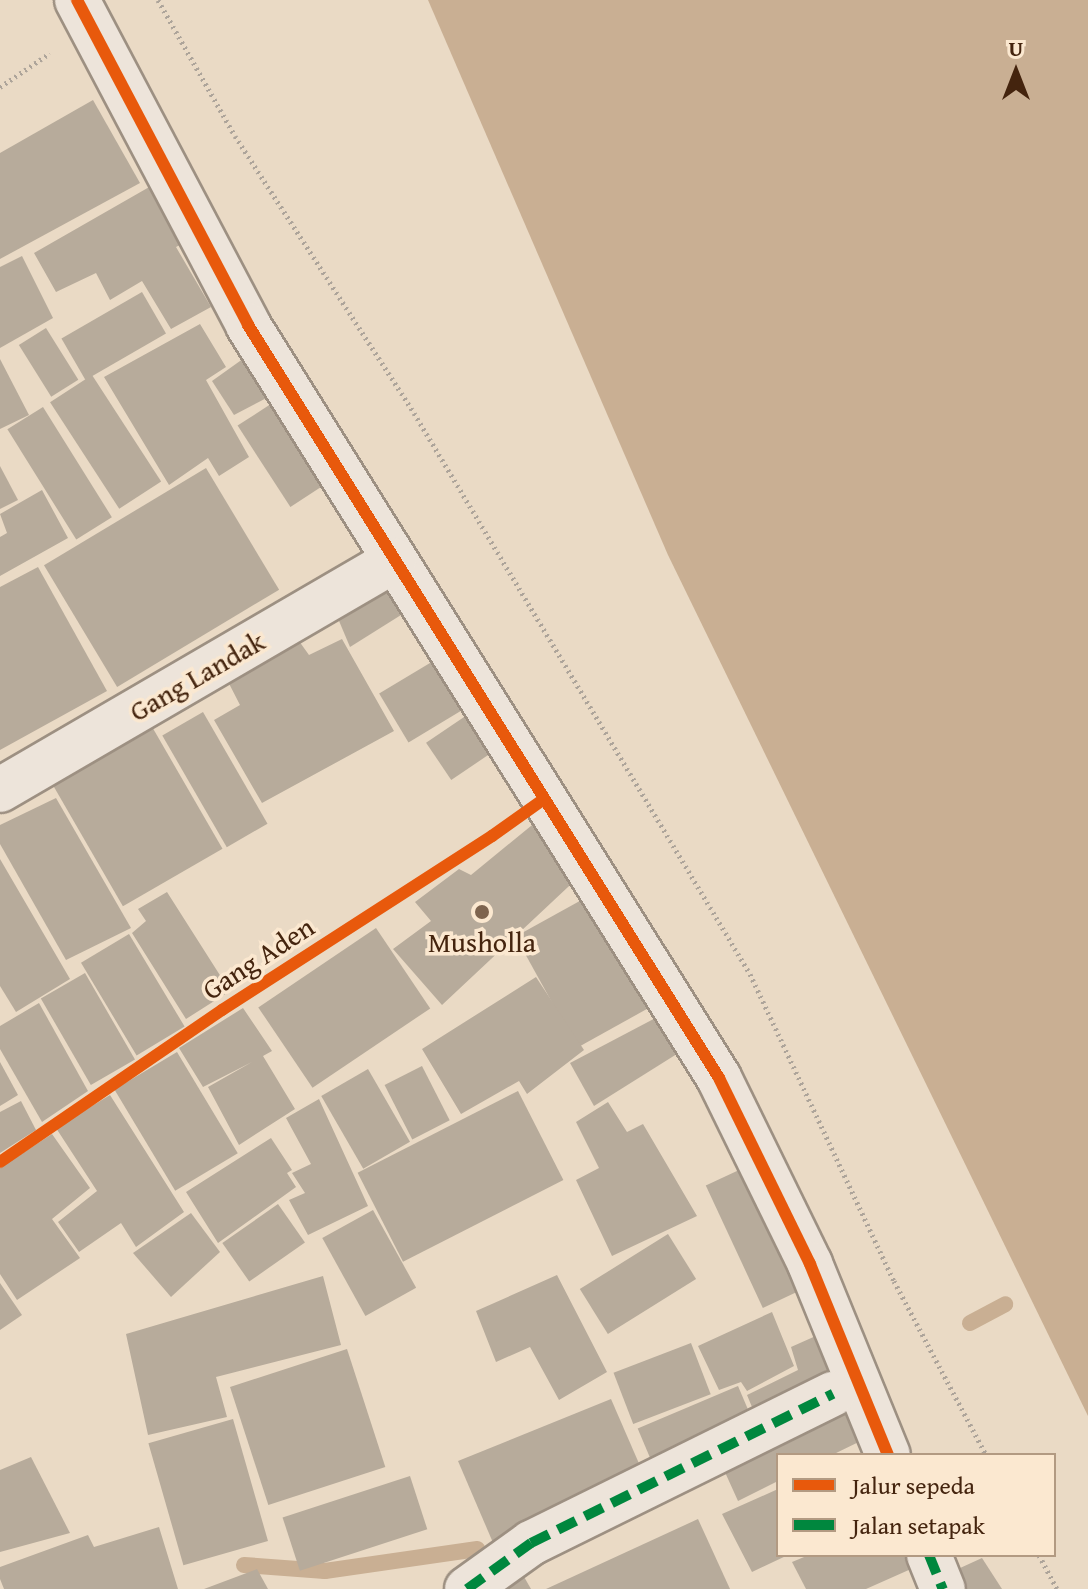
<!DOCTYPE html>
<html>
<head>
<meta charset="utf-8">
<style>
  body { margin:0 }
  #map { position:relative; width:1088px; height:1589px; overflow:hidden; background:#eadac5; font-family:"Gentium Book Plus",serif }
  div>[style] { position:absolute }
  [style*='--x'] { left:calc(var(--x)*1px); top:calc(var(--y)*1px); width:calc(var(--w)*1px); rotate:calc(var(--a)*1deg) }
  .water>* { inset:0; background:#c9af93 }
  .stream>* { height:16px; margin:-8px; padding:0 8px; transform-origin:8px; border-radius:8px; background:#c9af93 }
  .building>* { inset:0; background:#b7ab9b; transform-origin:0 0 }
  .path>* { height:5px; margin-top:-2.5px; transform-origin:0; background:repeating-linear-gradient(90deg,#ada49a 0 2px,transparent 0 6px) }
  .roads { filter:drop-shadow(2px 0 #9d9082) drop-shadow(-2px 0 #9d9082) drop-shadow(0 2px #9d9082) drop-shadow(0 -2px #9d9082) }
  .minor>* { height:44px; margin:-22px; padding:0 22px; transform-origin:22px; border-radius:22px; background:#ede4da }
  .quiet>* { height:10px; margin-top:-5px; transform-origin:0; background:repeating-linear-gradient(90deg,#00873e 0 20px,transparent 0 30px) }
  .cycleway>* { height:12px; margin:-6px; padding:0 6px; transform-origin:6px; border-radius:6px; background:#e8590c }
  .dots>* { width:22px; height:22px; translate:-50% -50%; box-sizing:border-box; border:4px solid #fbe8d0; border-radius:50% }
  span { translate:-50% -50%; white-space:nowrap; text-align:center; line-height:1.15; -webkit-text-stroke:7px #fbe8d0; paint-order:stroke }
  .street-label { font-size:28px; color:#44240e }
  .poi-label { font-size:28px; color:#44240e }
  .legend { position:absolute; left:776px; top:1453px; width:280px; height:104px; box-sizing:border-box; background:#fbe8d0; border:2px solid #b29a82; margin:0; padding:10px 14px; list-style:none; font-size:24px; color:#44240e }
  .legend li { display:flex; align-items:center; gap:16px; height:40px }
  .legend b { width:40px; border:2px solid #b29a82 }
  .north { position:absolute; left:976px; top:32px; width:80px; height:80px; -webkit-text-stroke:6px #fbe8d0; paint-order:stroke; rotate:0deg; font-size:22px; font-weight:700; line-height:32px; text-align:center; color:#44240e }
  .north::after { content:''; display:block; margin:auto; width:28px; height:36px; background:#44240e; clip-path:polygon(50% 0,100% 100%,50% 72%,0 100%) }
</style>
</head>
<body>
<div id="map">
  <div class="water">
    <div style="clip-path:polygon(428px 0,1088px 0,1088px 1416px,668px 555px)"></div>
  </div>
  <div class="stream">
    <div style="--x:970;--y:1323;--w:40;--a:-28"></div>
    <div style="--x:244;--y:1565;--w:81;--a:4.2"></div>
    <div style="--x:325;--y:1571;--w:154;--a:-8.2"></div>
  </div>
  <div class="building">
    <div style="clip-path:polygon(93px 100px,140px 183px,0 259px,0 153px)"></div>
    <div style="clip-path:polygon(158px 182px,193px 238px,176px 247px,211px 307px,171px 329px,142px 281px,110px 300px,96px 273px,56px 292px,34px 253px)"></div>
    <div style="clip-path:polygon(22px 256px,53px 318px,0 348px,0 267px)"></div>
    <div style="left:142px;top:292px;width:48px;height:93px;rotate:60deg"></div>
    <div style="clip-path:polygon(200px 324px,226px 367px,206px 380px,249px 457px,219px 476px,208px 458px,169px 485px,104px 377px)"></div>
    <div style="left:46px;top:328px;width:61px;height:32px;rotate:58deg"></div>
    <div style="clip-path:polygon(254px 351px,278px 392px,234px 415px,212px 381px)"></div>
    <div style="clip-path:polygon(0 359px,29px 415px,0 429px)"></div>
    <div style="left:92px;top:375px;width:127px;height:50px;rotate:57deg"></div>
    <div style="left:277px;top:400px;width:97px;height:47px;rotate:57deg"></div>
    <div style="left:43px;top:407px;width:130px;height:42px;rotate:58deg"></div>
    <div style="clip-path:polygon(0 466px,18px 500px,0 509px)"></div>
    <div style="left:206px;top:468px;width:142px;height:189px;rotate:59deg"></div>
    <div style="clip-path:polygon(42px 490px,68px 538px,0 576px,0 537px,7px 533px,0 514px)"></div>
    <div style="clip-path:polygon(38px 567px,107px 691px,0 750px,0 587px)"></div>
    <div style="clip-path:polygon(391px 577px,409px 610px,350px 647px,334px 609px)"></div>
    <div style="clip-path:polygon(289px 627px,309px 655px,342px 639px,394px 731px,262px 803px,214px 720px,240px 705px,220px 666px)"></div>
    <div style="left:440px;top:657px;width:57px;height:71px;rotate:59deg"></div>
    <div style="left:203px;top:712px;width:129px;height:47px;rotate:60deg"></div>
    <div style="left:470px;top:713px;width:45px;height:53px;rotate:56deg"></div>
    <div style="left:151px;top:725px;width:143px;height:115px;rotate:60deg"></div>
    <div style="clip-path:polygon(56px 798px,131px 928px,66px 960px,0 844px,0 825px)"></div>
    <div style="clip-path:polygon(537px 821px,584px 872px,442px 1005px,393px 949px,431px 921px,415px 902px,459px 869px,471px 875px)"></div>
    <div style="clip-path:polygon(0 859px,70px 979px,16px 1012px,0 986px)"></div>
    <div style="clip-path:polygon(167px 892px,230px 991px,186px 1019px,132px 933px,146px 921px,138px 909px)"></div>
    <div style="left:596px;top:892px;width:127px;height:92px;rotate:61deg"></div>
    <div style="left:376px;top:928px;width:97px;height:142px;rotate:56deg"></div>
    <div style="left:129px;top:934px;width:108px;height:56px;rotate:59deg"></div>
    <div style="left:85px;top:973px;width:100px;height:51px;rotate:60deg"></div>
    <div style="clip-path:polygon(536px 977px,584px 1050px,527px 1094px,519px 1081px,461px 1114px,422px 1049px)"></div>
    <div style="clip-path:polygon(39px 1003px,88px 1091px,42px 1122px,0 1049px,0 1026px)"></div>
    <div style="clip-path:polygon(243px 1008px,272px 1051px,263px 1056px,295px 1109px,239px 1145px,208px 1087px,252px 1062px,203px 1087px,179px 1048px)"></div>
    <div style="clip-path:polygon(665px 1013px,688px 1047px,594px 1106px,570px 1063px)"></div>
    <div style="left:177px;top:1052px;width:118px;height:73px;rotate:59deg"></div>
    <div style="clip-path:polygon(0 1062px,18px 1095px,0 1106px)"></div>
    <div style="left:422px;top:1066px;width:61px;height:42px;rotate:63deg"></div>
    <div style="left:368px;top:1069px;width:84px;height:54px;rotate:60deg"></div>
    <div style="left:518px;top:1091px;width:100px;height:180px;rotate:63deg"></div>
    <div style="clip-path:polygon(110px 1095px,184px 1212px,136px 1247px,121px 1223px,79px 1252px,58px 1222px,97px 1191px,56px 1128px)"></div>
    <div style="clip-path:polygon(319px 1099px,368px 1206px,308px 1235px,289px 1200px,305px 1193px,292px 1173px,311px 1164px,286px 1118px)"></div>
    <div style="clip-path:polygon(21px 1101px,36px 1130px,0 1153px,0 1112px)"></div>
    <div style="clip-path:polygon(608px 1102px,627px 1132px,643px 1124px,697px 1216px,612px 1256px,576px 1180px,599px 1168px,576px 1122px)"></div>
    <div style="clip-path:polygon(52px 1134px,90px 1188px,52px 1219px,80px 1258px,17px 1300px,0 1274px,0 1168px)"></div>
    <div style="clip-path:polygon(271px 1138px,292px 1170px,287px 1173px,296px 1187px,218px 1243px,186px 1192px)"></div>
    <div style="left:752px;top:1164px;width:135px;height:51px;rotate:65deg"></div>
    <div style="left:278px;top:1204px;width:47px;height:68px;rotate:55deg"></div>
    <div style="left:373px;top:1210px;width:89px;height:58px;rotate:61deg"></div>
    <div style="clip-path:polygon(191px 1213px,220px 1252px,171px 1297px,133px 1253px)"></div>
    <div style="left:668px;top:1234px;width:53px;height:104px;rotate:58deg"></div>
    <div style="clip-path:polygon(557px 1275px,607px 1372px,559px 1400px,530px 1347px,496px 1362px,476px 1311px)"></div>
    <div style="clip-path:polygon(323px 1276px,341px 1345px,216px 1377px,227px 1417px,148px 1435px,126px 1334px)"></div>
    <div style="clip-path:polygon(0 1283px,22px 1315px,0 1330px)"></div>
    <div style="clip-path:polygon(772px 1312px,794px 1366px,747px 1391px,741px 1382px,719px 1390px,698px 1346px)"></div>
    <div style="clip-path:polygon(827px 1331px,848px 1381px,759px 1424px,747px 1395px,798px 1370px,791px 1347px)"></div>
    <div style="left:691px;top:1343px;width:55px;height:83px;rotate:69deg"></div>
    <div style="left:347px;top:1349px;width:124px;height:123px;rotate:72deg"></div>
    <div style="left:738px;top:1386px;width:46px;height:109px;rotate:67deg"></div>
    <div style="clip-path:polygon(849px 1397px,871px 1436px,832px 1455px,778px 1455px,778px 1481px,738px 1501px,719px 1459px)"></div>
    <div style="clip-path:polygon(611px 1399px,644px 1475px,497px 1552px,458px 1461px)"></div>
    <div style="left:233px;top:1419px;width:127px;height:88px;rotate:74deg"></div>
    <div style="clip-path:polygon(31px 1457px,70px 1533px,0 1552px,0 1470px)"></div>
    <div style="left:410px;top:1476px;width:56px;height:134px;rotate:72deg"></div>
    <div style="clip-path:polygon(778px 1489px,778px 1555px,788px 1555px,752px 1572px,722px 1514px)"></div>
    <div style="clip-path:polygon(698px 1519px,730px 1589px,546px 1589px)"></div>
    <div style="clip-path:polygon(159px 1527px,178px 1589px,4px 1589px,0 1579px,0 1567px,88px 1535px,94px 1547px)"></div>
    <div style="clip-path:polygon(809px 1555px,916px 1555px,920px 1565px,866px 1589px,806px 1589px,792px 1562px)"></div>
    <div style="clip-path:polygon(982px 1558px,1002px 1589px,954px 1589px,947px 1574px)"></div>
    <div style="clip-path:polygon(519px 1568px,531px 1589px,482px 1589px)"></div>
    <div style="clip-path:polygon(257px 1569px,268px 1589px,204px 1589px)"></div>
  </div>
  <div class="path">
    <div style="--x:158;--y:0;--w:156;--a:60.5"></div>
    <div style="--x:235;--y:136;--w:330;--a:57.1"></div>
    <div style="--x:414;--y:413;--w:654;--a:59.08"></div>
    <div style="--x:750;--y:974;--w:339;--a:64.9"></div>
    <div style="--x:894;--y:1281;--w:197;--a:62.1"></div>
    <div style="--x:0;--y:87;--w:60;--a:-34.2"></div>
    <div style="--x:1039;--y:1555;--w:38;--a:62"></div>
  </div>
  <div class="roads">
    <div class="minor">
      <div style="--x:77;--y:0;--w:367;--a:62.2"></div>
      <div style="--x:248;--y:325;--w:888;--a:57.97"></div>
      <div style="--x:719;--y:1078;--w:207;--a:63.9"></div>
      <div style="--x:810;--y:1264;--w:206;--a:67.8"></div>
      <div style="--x:0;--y:790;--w:456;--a:-30.2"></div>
      <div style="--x:929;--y:1555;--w:37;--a:68"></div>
      <div style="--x:467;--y:1589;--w:79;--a:-35.7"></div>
      <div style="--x:531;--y:1543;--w:337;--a:-26.3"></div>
    </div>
  </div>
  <div class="quiet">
    <div style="--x:929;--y:1555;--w:37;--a:68"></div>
    <div style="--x:467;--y:1589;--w:79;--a:-35.7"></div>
    <div style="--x:531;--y:1543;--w:337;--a:-26.3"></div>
  </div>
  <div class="cycleway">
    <div style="--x:77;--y:0;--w:367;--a:62.2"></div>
    <div style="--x:248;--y:325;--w:888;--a:57.97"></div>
    <div style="--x:719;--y:1078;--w:207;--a:63.9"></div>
    <div style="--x:810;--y:1264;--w:206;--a:67.8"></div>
    <div style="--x:0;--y:1162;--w:269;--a:-34.4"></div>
    <div style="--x:222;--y:1010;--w:321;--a:-32.8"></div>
    <div style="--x:492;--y:836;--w:64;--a:-35.4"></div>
  </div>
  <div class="dots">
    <div style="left:482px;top:912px;background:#7e644e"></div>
  </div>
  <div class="street-label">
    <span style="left:197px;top:676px;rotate:-30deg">Gang Landak</span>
    <span style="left:258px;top:958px;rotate:-33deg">Gang Aden</span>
  </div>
  <div class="poi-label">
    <span style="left:482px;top:942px">Musholla</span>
  </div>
  <ul class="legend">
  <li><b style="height:10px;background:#e8590c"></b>Jalur sepeda</li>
  <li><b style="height:10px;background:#00873e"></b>Jalan setapak</li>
  </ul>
  <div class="north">U</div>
</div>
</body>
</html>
